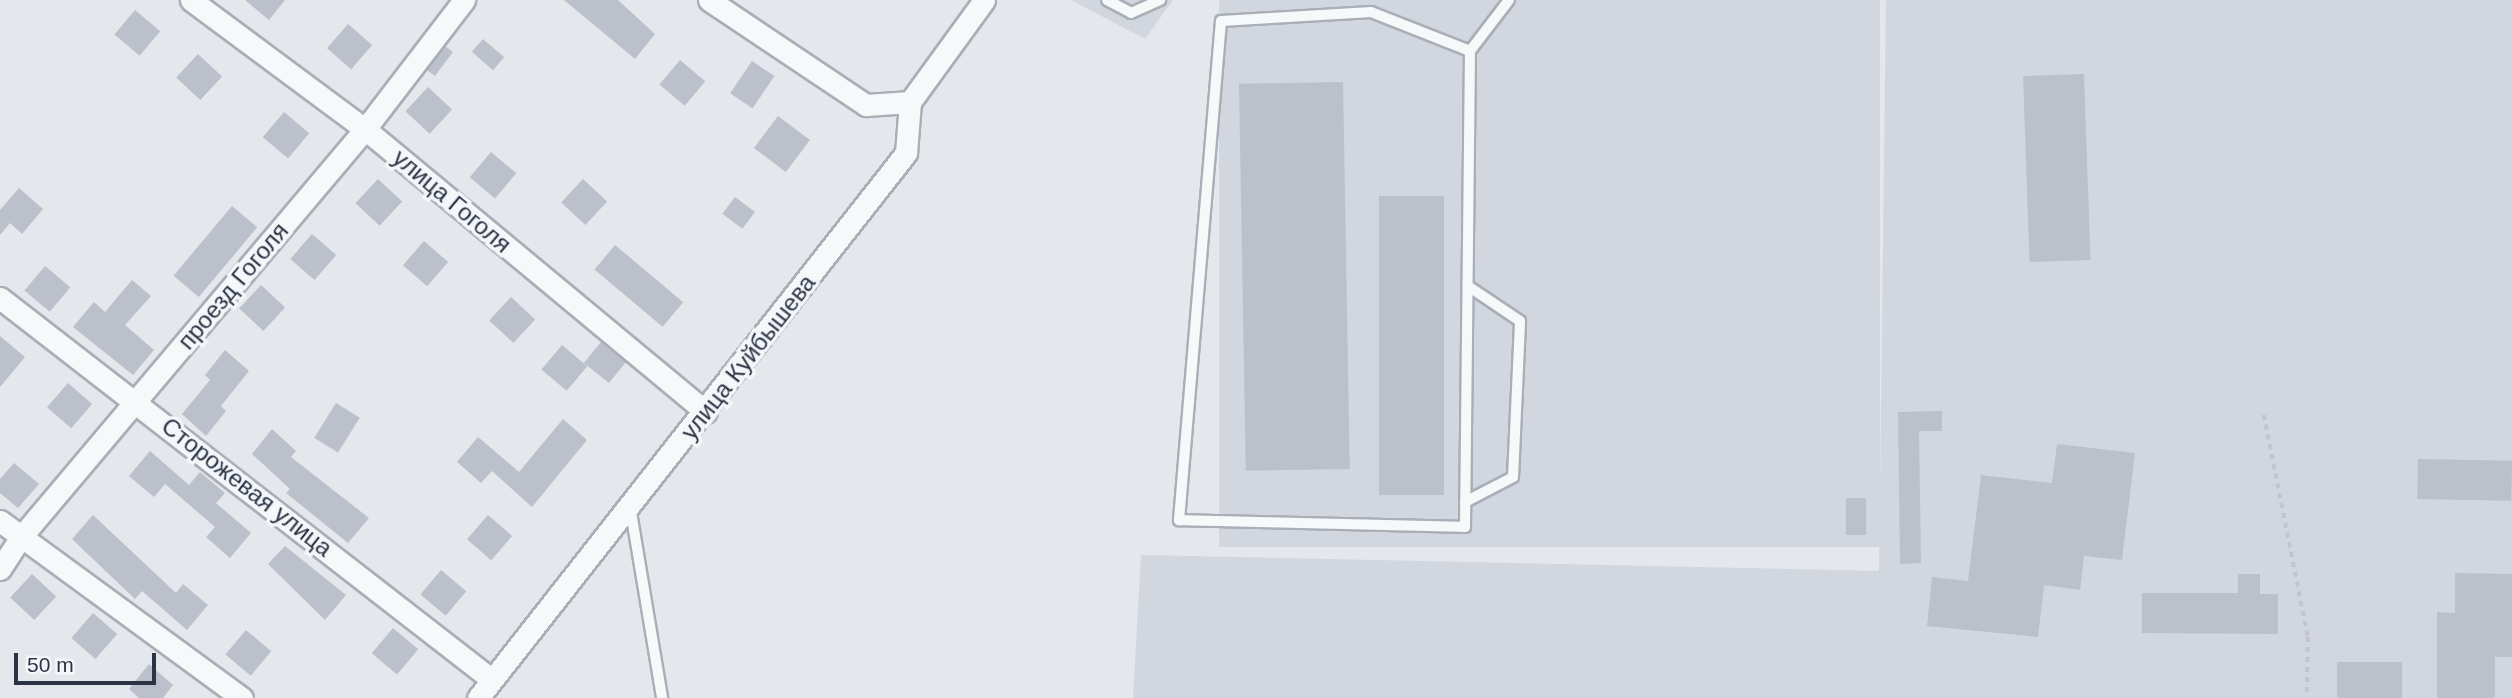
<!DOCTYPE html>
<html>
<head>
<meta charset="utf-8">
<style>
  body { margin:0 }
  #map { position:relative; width:2512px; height:698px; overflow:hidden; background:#e4e7ec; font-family:Arial,sans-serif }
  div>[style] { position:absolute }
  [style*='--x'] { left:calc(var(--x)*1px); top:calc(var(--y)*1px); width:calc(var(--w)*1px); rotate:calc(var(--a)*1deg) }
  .built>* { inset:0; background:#d2d6de; transform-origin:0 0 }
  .building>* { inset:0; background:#bbc0ca; transform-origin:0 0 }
  .path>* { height:3.5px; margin-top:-1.75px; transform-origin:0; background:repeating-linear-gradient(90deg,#c2c5cb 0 5px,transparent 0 10px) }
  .roads { filter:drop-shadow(2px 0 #a9aeb7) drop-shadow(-2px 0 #a9aeb7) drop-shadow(0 2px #a9aeb7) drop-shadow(0 -2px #a9aeb7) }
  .lane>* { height:10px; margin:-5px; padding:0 5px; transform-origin:5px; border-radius:5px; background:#f7f8fa }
  .street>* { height:21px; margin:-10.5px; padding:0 10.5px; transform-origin:10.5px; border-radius:10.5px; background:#f7f8fa }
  span { translate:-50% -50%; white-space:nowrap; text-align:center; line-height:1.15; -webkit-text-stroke:7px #f4f6f9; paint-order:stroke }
  .street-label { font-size:24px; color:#2b3445 }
  .scale { position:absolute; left:14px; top:653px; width:142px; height:32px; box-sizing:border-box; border:4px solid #2b3445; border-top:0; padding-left:9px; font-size:21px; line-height:24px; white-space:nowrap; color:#2b3445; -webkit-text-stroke:5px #f4f6f9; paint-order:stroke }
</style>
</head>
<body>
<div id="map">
  <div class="built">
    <div style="clip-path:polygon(1071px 0,1173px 0,1145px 39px)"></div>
    <div style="left:1219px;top:0;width:661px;height:547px"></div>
    <div style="clip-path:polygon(1886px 0,2512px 0,2512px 698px,1133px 698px,1141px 555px,1879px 571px)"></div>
  </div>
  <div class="building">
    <div style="clip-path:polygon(245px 0,285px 0,269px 20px)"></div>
    <div style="clip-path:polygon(564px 0,618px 0,655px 34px,635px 59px)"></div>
    <div style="left:135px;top:10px;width:33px;height:32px;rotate:40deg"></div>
    <div style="left:348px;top:24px;width:32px;height:32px;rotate:41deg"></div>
    <div style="left:483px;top:39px;width:28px;height:17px;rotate:41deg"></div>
    <div style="left:445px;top:46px;width:10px;height:30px;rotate:37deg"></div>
    <div style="left:198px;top:54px;width:33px;height:32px;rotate:43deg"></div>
    <div style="left:680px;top:60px;width:33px;height:32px;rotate:40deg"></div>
    <div style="left:752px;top:61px;width:27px;height:39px;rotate:34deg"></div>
    <div style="left:2084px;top:74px;width:186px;height:61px;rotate:88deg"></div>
    <div style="left:1343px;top:82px;width:387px;height:104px;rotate:89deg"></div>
    <div style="left:428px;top:87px;width:33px;height:33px;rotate:43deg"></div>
    <div style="left:284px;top:112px;width:33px;height:33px;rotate:40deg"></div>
    <div style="left:778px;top:116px;width:40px;height:40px;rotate:37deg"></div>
    <div style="left:491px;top:152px;width:33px;height:33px;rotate:40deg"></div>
    <div style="left:378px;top:179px;width:33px;height:33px;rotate:43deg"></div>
    <div style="left:583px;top:179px;width:33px;height:32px;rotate:43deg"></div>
    <div style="clip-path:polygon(19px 188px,43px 209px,22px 234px,10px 223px,0 235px,0 210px)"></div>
    <div style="left:1379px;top:196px;width:65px;height:299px"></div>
    <div style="left:735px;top:197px;width:25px;height:21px;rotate:37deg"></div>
    <div style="left:232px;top:206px;width:33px;height:91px;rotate:40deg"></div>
    <div style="left:312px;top:234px;width:32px;height:33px;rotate:41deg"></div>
    <div style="left:424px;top:241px;width:32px;height:32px;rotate:41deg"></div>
    <div style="left:615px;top:245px;width:89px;height:32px;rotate:40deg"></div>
    <div style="left:45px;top:266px;width:33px;height:32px;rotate:40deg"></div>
    <div style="clip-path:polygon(132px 280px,151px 296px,125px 325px,154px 350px,133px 375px,73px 327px,94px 302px,105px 312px)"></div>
    <div style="left:261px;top:285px;width:33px;height:32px;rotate:43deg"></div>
    <div style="left:511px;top:297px;width:33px;height:32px;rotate:43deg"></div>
    <div style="clip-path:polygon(0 336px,25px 357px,0 387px)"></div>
    <div style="left:601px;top:342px;width:32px;height:27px;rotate:39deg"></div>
    <div style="left:562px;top:345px;width:33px;height:32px;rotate:40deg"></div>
    <div style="clip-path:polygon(225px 350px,249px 371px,221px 406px,226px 411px,206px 436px,182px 414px,210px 380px,205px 375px)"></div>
    <div style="left:68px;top:383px;width:32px;height:32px;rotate:41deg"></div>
    <div style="left:336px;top:403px;width:28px;height:41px;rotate:32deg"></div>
    <div style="clip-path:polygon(1942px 411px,1942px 431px,1919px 431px,1921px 563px,1900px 564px,1898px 412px)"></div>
    <div style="clip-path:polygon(563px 419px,587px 440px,532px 507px,492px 471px,481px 483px,457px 462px,478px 437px,519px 472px)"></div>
    <div style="clip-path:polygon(272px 429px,296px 451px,291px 457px,369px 518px,348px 543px,286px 493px,290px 489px,252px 454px)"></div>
    <div style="clip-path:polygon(2057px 444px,2135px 453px,2122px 560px,2084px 556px,2080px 590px,2044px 585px,2038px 637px,1927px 626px,1932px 577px,1968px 581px,1981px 475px,2052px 483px)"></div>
    <div style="clip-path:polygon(150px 451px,189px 485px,200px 472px,225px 493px,216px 503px,251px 533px,230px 558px,206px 537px,215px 527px,165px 484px,154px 497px,129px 476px)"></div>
    <div style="left:2418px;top:459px;width:94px;height:40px;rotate:1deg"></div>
    <div style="clip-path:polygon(14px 463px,39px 484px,18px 508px,0 493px,0 479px)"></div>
    <div style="left:1846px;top:498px;width:20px;height:37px"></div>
    <div style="clip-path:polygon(93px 515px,176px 593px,183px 584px,208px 605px,187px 630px,142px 591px,135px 599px,72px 539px)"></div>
    <div style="left:488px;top:515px;width:32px;height:32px;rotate:41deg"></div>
    <div style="clip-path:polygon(285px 546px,346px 595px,325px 620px,268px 564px)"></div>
    <div style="left:441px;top:570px;width:33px;height:32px;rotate:40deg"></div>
    <div style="clip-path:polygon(2455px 573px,2512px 574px,2512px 657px,2495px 657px,2495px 698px,2437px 698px,2437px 612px,2455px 613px)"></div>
    <div style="left:32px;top:574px;width:33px;height:32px;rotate:43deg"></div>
    <div style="clip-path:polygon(2238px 574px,2260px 574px,2260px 594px,2278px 594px,2278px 634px,2142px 633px,2142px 593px,2238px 593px)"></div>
    <div style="left:93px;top:613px;width:32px;height:33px;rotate:41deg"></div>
    <div style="left:393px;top:628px;width:33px;height:33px;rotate:40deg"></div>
    <div style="left:246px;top:630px;width:33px;height:32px;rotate:40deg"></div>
    <div style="left:2337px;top:662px;width:65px;height:36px"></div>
    <div style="clip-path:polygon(149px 664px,173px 685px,163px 698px,139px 698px,129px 689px)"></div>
  </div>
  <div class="path">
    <div style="--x:2264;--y:415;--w:226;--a:78.8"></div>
    <div style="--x:2308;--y:637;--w:61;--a:90.9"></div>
  </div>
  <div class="roads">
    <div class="lane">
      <div style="--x:1107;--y:0;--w:27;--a:28"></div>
      <div style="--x:1131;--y:13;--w:32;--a:-24"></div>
      <div style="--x:1470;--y:51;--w:106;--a:-158.5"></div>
      <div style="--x:1371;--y:12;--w:150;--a:176.6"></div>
      <div style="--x:1221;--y:21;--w:501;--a:94.81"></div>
      <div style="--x:1179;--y:520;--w:286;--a:1.4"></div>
      <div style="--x:1465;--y:527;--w:476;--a:-89.4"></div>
      <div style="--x:1470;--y:51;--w:64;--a:-52.6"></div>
      <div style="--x:1465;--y:502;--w:54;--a:-27.5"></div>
      <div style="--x:1513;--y:477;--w:156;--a:-87.4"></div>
      <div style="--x:1520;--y:321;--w:63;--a:-146.1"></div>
      <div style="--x:630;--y:506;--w:195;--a:80.5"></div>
    </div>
    <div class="street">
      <div style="--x:191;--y:0;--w:217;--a:36.6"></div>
      <div style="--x:365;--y:129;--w:443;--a:39.7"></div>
      <div style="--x:709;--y:0;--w:189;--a:33.8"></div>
      <div style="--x:866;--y:105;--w:44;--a:-3.9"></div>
      <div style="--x:0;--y:298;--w:621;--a:37.81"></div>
      <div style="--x:0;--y:521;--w:300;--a:36.2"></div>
      <div style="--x:0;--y:569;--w:38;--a:-57"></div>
      <div style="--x:21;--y:537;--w:534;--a:-49.86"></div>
      <div style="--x:365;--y:129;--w:163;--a:-52.5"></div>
      <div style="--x:478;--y:698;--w:693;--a:-51.86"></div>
      <div style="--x:906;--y:153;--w:51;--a:-85.5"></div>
      <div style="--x:910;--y:102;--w:126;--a:-54"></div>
    </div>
  </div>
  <div class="street-label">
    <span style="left:452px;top:201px;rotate:40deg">улица Гоголя</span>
    <span style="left:233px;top:286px;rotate:-50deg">проезд Гоголя</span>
    <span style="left:748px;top:357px;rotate:-52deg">улица Куйбышева</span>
    <span style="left:247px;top:487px;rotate:38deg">Сторожевая улица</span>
  </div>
  <div class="scale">50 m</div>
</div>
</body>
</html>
